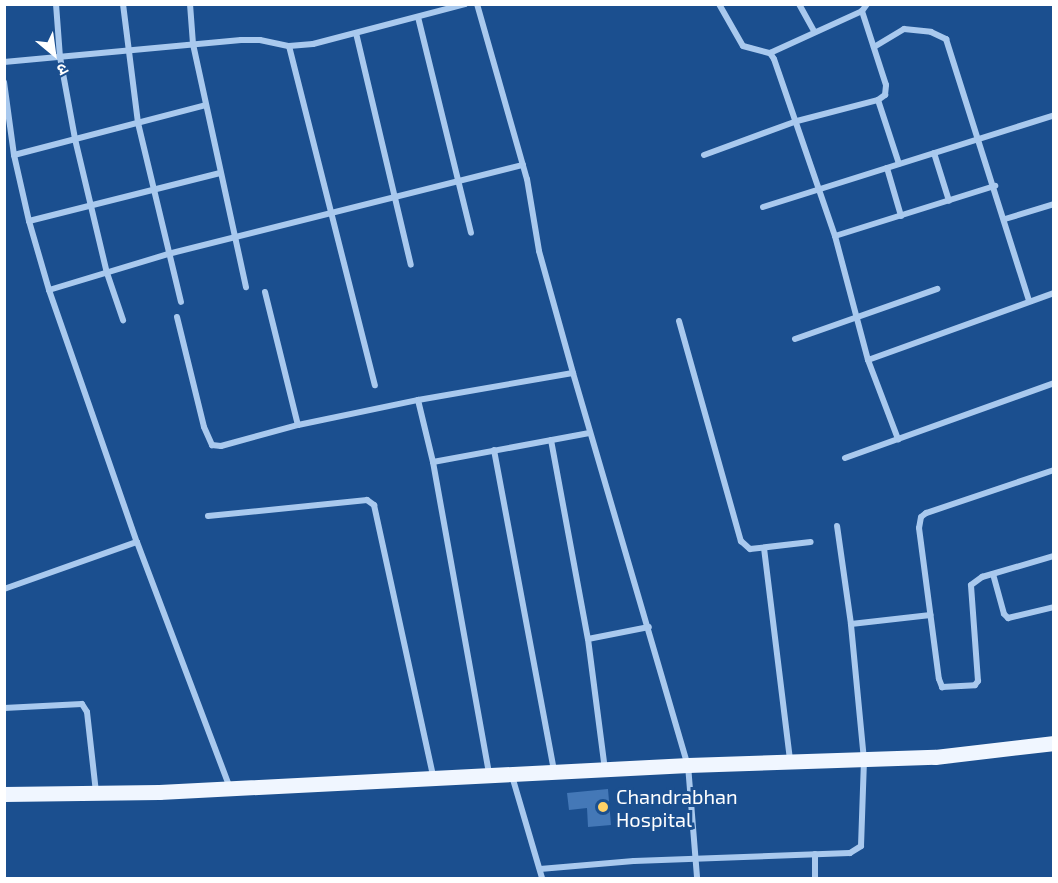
<!DOCTYPE html>
<html>
<head>
<meta charset="utf-8">
<style>
  body { margin:0 }
  #map { position:relative; width:1058px; height:883px; overflow:hidden; background:#1b4f8f; font-family:"Exo 2","Noto Sans Devanagari",sans-serif }
  div>[style] { position:absolute }
  [style*='--x'] { left:calc(var(--x)*1px); top:calc(var(--y)*1px); width:calc(var(--w)*1px); rotate:calc(var(--a)*1deg) }
  .building>* { inset:0; background:#4478b7 }
  .street>* { height:6px; margin:-3px; padding:0 3px; transform-origin:3px; border-radius:3px; background:#a9c9ee }
  .primary>* { height:15px; margin:-7.5px; padding:0 7.5px; transform-origin:7.5px; border-radius:7.5px; background:#f0f6ff }
  .dots>* { width:16px; height:16px; translate:-50% -50%; box-sizing:border-box; border:3px solid #1b4f8f; border-radius:50% }
  span { translate:-50% -50%; white-space:nowrap; text-align:center; line-height:1.15; -webkit-text-stroke:6px #1b4f8f; paint-order:stroke }
  .poi-label { font-size:20px; color:#fff }
  .left { translate:0 -50%; text-align:left }
  .frame { position:absolute; inset:0; border:6px solid #fff; pointer-events:none }
  .north { position:absolute; left:24px; top:24px; width:60px; height:60px; -webkit-text-stroke:4px #1b4f8f; paint-order:stroke; rotate:151deg; font-size:16px; font-weight:700; line-height:24px; text-align:center; color:#fff }
  .north::after { content:''; display:block; margin:auto; width:21px; height:27px; background:#fff; clip-path:polygon(50% 0,100% 100%,50% 72%,0 100%) }
</style>
</head>
<body>
<div id="map">
  <div class="building">
    <div style="clip-path:polygon(608px 789px,611px 825px,588px 827px,587px 808px,569px 810px,567px 793px)"></div>
  </div>
  <div class="street">
    <div style="--x:56;--y:4;--w:53;--a:85.7"></div>
    <div style="--x:60;--y:57;--w:83;--a:79.6"></div>
    <div style="--x:75;--y:139;--w:138;--a:76.6"></div>
    <div style="--x:107;--y:273;--w:50;--a:71.2"></div>
    <div style="--x:123;--y:4;--w:120;--a:82.8"></div>
    <div style="--x:138;--y:123;--w:184;--a:76.5"></div>
    <div style="--x:190;--y:4;--w:40;--a:85.7"></div>
    <div style="--x:193;--y:44;--w:249;--a:77.7"></div>
    <div style="--x:477;--y:4;--w:182;--a:74.1"></div>
    <div style="--x:527;--y:179;--w:73;--a:80.5"></div>
    <div style="--x:539;--y:251;--w:127;--a:74.4"></div>
    <div style="--x:573;--y:373;--w:409;--a:73.7"></div>
    <div style="--x:688;--y:765;--w:113;--a:85.4"></div>
    <div style="--x:719;--y:4;--w:48;--a:60.3"></div>
    <div style="--x:743;--y:46;--w:28;--a:15"></div>
    <div style="--x:770;--y:53;--w:7;--a:56"></div>
    <div style="--x:774;--y:59;--w:187;--a:71"></div>
    <div style="--x:835;--y:236;--w:128;--a:75.1"></div>
    <div style="--x:868;--y:360;--w:85;--a:69.2"></div>
    <div style="--x:799;--y:4;--w:31;--a:61"></div>
    <div style="--x:418;--y:17;--w:222;--a:76.2"></div>
    <div style="--x:356;--y:33;--w:238;--a:76.7"></div>
    <div style="--x:289;--y:46;--w:350;--a:75.8"></div>
    <div style="--x:874;--y:47;--w:35;--a:-31"></div>
    <div style="--x:904;--y:29;--w:27;--a:6"></div>
    <div style="--x:931;--y:32;--w:17;--a:25"></div>
    <div style="--x:946;--y:39;--w:275;--a:72.4"></div>
    <div style="--x:770;--y:53;--w:101;--a:-24.5"></div>
    <div style="--x:862;--y:11;--w:9;--a:-54"></div>
    <div style="--x:4;--y:62;--w:238;--a:-5.3"></div>
    <div style="--x:241;--y:40;--w:19;--a:0"></div>
    <div style="--x:260;--y:40;--w:30;--a:12"></div>
    <div style="--x:289;--y:46;--w:24;--a:-5"></div>
    <div style="--x:313;--y:44;--w:157;--a:-14.7"></div>
    <div style="--x:4;--y:82;--w:74;--a:82.2"></div>
    <div style="--x:14;--y:155;--w:68;--a:77.2"></div>
    <div style="--x:29;--y:221;--w:72;--a:73.8"></div>
    <div style="--x:49;--y:290;--w:267;--a:70.8"></div>
    <div style="--x:137;--y:542;--w:263;--a:69.3"></div>
    <div style="--x:878;--y:100;--w:67;--a:71.8"></div>
    <div style="--x:934;--y:153;--w:50;--a:72.6"></div>
    <div style="--x:14;--y:155;--w:198;--a:-14.6"></div>
    <div style="--x:704;--y:155;--w:99;--a:-20.1"></div>
    <div style="--x:797;--y:121;--w:84;--a:-14.5"></div>
    <div style="--x:878;--y:100;--w:9;--a:-36"></div>
    <div style="--x:885;--y:95;--w:10;--a:-84"></div>
    <div style="--x:886;--y:85;--w:78;--a:-108"></div>
    <div style="--x:887;--y:168;--w:50;--a:73.7"></div>
    <div style="--x:763;--y:207;--w:305;--a:-17.5"></div>
    <div style="--x:1005;--y:219;--w:51;--a:-17"></div>
    <div style="--x:29;--y:221;--w:197;--a:-14.1"></div>
    <div style="--x:835;--y:236;--w:168;--a:-17.4"></div>
    <div style="--x:49;--y:290;--w:124;--a:-16.8"></div>
    <div style="--x:168;--y:254;--w:366;--a:-14.1"></div>
    <div style="--x:265;--y:292;--w:137;--a:76.1"></div>
    <div style="--x:177;--y:317;--w:113;--a:76.2"></div>
    <div style="--x:204;--y:427;--w:20;--a:66"></div>
    <div style="--x:212;--y:445;--w:9;--a:6"></div>
    <div style="--x:221;--y:446;--w:80;--a:-15.3"></div>
    <div style="--x:298;--y:425;--w:123;--a:-11.8"></div>
    <div style="--x:418;--y:400;--w:157;--a:-9.9"></div>
    <div style="--x:679;--y:321;--w:229;--a:74.3"></div>
    <div style="--x:741;--y:541;--w:12;--a:42"></div>
    <div style="--x:750;--y:549;--w:61;--a:-6.5"></div>
    <div style="--x:795;--y:339;--w:151;--a:-19.4"></div>
    <div style="--x:868;--y:360;--w:198;--a:-19.8"></div>
    <div style="--x:418;--y:400;--w:64;--a:76.4"></div>
    <div style="--x:433;--y:462;--w:317;--a:79.8"></div>
    <div style="--x:551;--y:440;--w:202;--a:79.5"></div>
    <div style="--x:588;--y:639;--w:132;--a:82.6"></div>
    <div style="--x:494;--y:450;--w:326;--a:79.4"></div>
    <div style="--x:845;--y:458;--w:222;--a:-19.7"></div>
    <div style="--x:433;--y:462;--w:159;--a:-10.5"></div>
    <div style="--x:1054;--y:470;--w:135;--a:161.4"></div>
    <div style="--x:926;--y:513;--w:6;--a:141"></div>
    <div style="--x:921;--y:517;--w:11;--a:100"></div>
    <div style="--x:919;--y:528;--w:152;--a:82.5"></div>
    <div style="--x:939;--y:679;--w:9;--a:69"></div>
    <div style="--x:942;--y:687;--w:33;--a:-3"></div>
    <div style="--x:975;--y:685;--w:5;--a:-53"></div>
    <div style="--x:978;--y:681;--w:96;--a:-94.2"></div>
    <div style="--x:971;--y:585;--w:14;--a:-36"></div>
    <div style="--x:982;--y:577;--w:75;--a:-16.3"></div>
    <div style="--x:208;--y:516;--w:160;--a:-5.7"></div>
    <div style="--x:367;--y:500;--w:9;--a:36"></div>
    <div style="--x:374;--y:505;--w:277;--a:77.7"></div>
    <div style="--x:764;--y:548;--w:214;--a:83"></div>
    <div style="--x:993;--y:574;--w:41;--a:74.6"></div>
    <div style="--x:1004;--y:614;--w:6;--a:45"></div>
    <div style="--x:1008;--y:618;--w:47;--a:-13.4"></div>
    <div style="--x:4;--y:589;--w:141;--a:-19.5"></div>
    <div style="--x:851;--y:624;--w:80;--a:-6.5"></div>
    <div style="--x:588;--y:639;--w:62;--a:-11.1"></div>
    <div style="--x:4;--y:708;--w:78;--a:-2.9"></div>
    <div style="--x:82;--y:704;--w:9;--a:58"></div>
    <div style="--x:87;--y:712;--w:81;--a:83.6"></div>
    <div style="--x:512;--y:776;--w:106;--a:73.6"></div>
    <div style="--x:540;--y:869;--w:94;--a:-4.9"></div>
    <div style="--x:634;--y:861;--w:216;--a:-2.1"></div>
    <div style="--x:850;--y:853;--w:13;--a:-32"></div>
    <div style="--x:861;--y:846;--w:86;--a:-88"></div>
    <div style="--x:864;--y:760;--w:137;--a:-95.5"></div>
    <div style="--x:851;--y:624;--w:99;--a:-98.1"></div>
    <div style="--x:815;--y:878;--w:24;--a:-90"></div>
  </div>
  <div class="primary">
    <div style="--x:4;--y:794;--w:155;--a:-0.7"></div>
    <div style="--x:159;--y:792;--w:530;--a:-2.92"></div>
    <div style="--x:688;--y:765;--w:247;--a:-1.9"></div>
    <div style="--x:935;--y:757;--w:120;--a:-6.7"></div>
  </div>
  <div class="dots">
    <div style="left:603px;top:807px;background:#ffd166"></div>
  </div>
  <div class="poi-label">
    <span class="left" style="left:616px;top:808px">Chandrabhan<br>Hospital</span>
  </div>
  <div class="frame"></div>
  <div class="north">उ</div>
</div>
</body>
</html>
